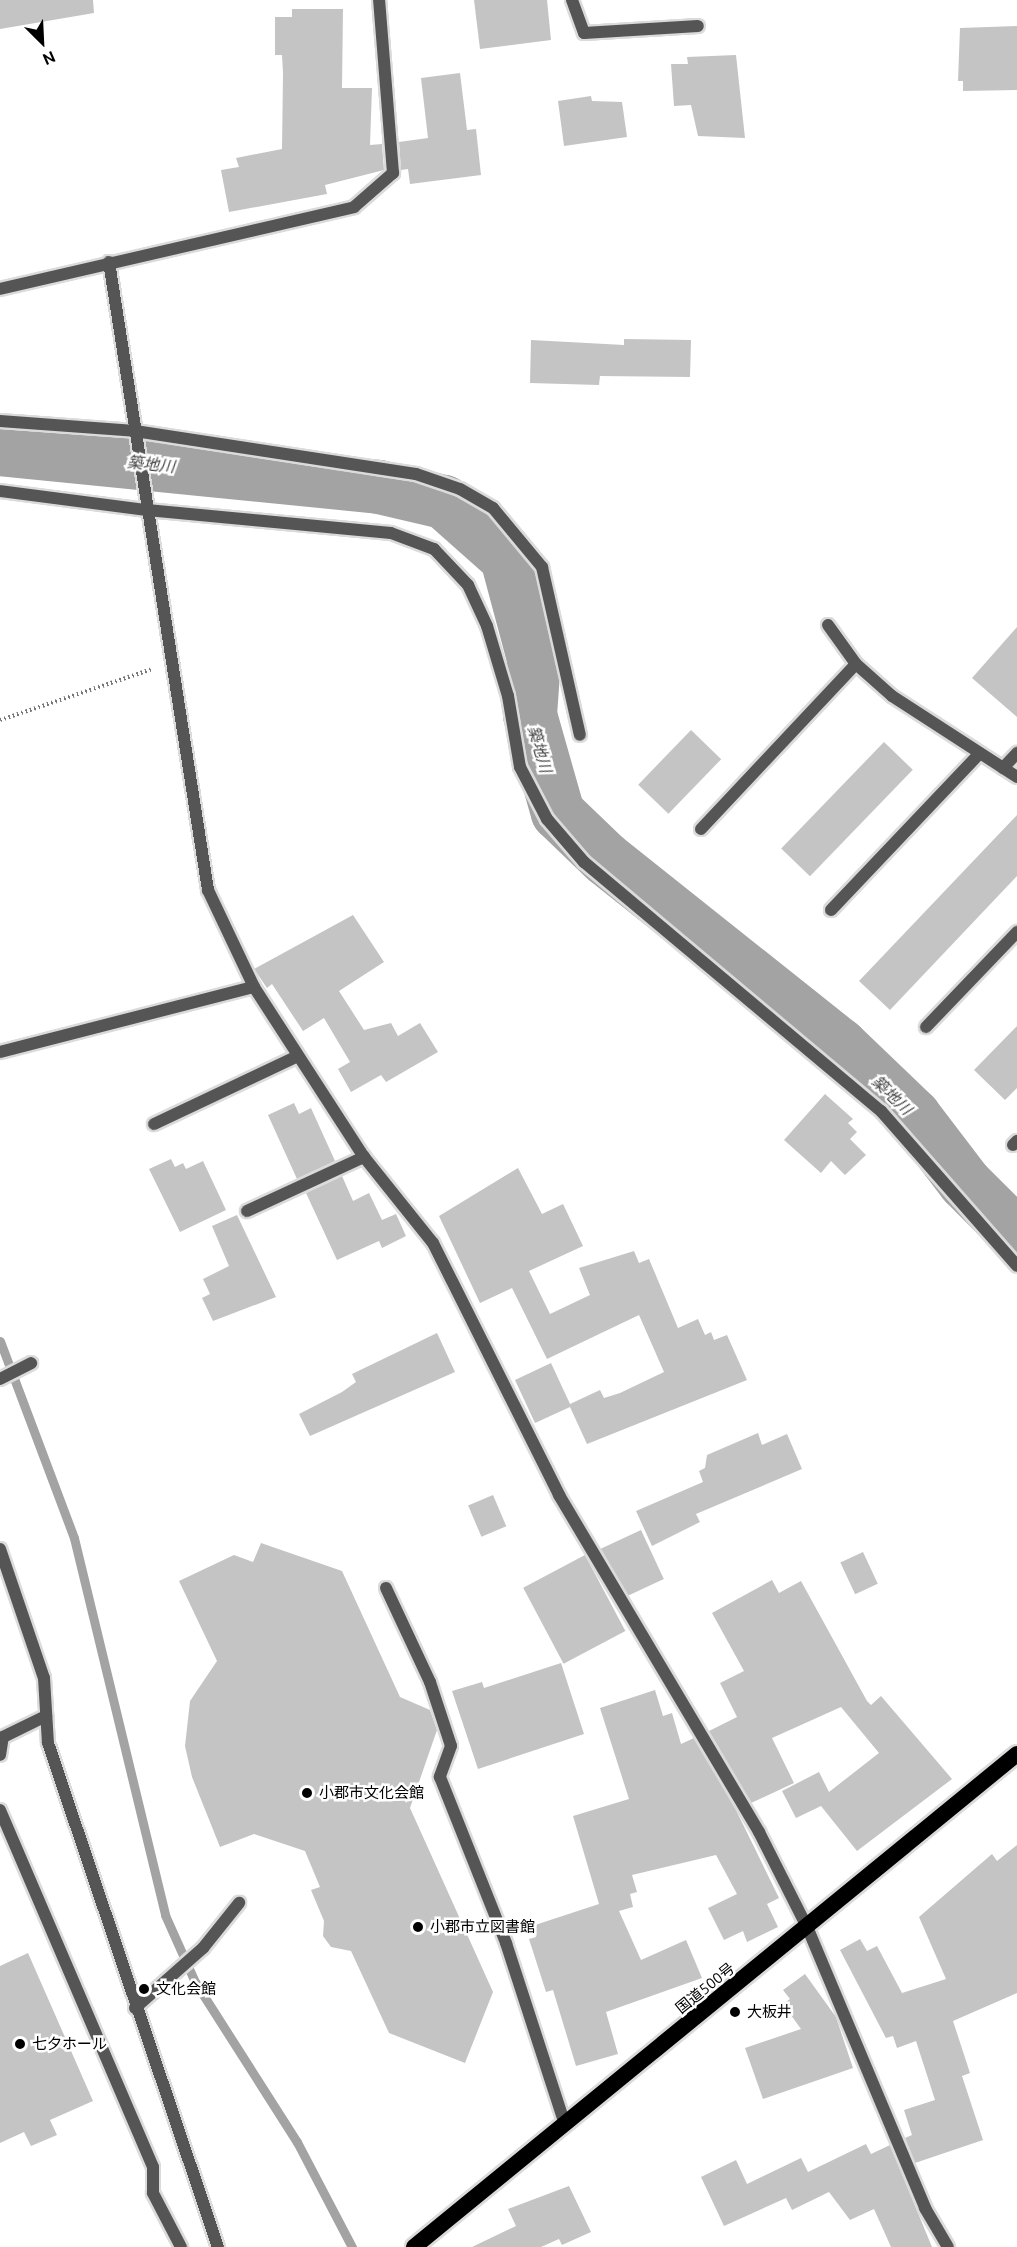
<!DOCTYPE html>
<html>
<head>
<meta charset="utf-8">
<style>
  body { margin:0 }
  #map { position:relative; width:1017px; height:2247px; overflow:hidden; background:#fff; font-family:Ubuntu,"Noto Sans JP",sans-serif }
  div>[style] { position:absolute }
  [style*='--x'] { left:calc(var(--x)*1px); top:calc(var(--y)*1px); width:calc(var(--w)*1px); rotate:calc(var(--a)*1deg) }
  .stream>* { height:9px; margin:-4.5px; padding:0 4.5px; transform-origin:4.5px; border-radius:4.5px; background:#a3a3a3 }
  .river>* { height:54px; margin:-27px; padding:0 27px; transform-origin:27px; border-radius:27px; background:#a3a3a3 }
  .building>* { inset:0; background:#c4c4c4; transform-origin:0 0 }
  .path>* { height:4px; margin-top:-2px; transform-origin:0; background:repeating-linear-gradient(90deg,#777 0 1.5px,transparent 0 4.5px) }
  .roads { filter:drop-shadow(2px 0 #dbdbdb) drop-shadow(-2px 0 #dbdbdb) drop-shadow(0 2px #dbdbdb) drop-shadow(0 -2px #dbdbdb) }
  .service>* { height:12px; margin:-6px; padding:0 6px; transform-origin:6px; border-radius:6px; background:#555 }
  .minor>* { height:12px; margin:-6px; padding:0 6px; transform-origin:6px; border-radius:6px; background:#555 }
  .trunk>* { height:16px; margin:-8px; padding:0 8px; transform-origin:8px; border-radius:8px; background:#000 }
  .dots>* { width:16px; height:16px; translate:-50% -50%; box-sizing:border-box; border:3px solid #fff; border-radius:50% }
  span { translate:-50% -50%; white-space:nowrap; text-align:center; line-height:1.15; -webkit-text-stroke:5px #fff; paint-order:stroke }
  .poi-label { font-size:15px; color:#000 }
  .left { translate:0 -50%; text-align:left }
  .street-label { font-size:15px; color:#000 }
  .water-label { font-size:16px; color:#444; font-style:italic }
  .north { position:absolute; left:12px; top:12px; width:60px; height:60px; -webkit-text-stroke:4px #fff; paint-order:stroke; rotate:156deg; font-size:16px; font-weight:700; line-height:24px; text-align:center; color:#000 }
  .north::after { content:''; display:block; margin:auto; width:21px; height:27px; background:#000; clip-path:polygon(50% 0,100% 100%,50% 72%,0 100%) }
</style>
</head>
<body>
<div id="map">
  <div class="stream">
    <div style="--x:0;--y:1341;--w:210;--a:69.4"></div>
    <div style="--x:74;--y:1538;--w:388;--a:76.4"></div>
    <div style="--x:165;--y:1915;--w:73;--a:65.9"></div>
    <div style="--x:195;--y:1982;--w:190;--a:57.5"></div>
    <div style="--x:297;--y:2142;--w:119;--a:62.4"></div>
  </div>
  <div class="river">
    <div style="--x:0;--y:449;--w:381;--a:5.7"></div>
    <div style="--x:379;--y:487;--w:67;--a:13"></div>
    <div style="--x:444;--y:502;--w:84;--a:41.6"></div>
    <div style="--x:507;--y:558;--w:105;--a:75"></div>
    <div style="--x:534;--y:659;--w:56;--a:94.1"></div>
    <div style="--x:530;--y:715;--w:102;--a:74.1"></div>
    <div style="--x:558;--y:813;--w:66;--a:43.8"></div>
    <div style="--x:606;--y:859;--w:299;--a:38.5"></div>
    <div style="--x:840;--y:1045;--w:103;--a:43.8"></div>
    <div style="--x:914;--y:1116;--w:84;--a:52.7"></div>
    <div style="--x:965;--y:1183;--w:74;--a:45"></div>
  </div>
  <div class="building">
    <div style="clip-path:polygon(0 0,93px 0,94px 13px,0 29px)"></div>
    <div style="clip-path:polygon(474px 0,547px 0,551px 40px,480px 49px)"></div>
    <div style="clip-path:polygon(292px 9px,343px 9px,342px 88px,372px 88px,370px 145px,382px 144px,384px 170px,325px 185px,327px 194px,229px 212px,221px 170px,239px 167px,236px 158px,282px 149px,283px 73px,282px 55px,275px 55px,275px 17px,292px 17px)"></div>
    <div style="clip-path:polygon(1017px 26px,1017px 90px,963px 91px,963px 81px,958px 81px,960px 28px)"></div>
    <div style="clip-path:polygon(736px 55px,745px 138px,698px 136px,691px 105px,674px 106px,671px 64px,688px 64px,687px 57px)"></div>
    <div style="clip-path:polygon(460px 73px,467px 130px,476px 129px,481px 175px,410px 184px,408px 169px,401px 170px,399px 142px,428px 138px,421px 78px)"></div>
    <div style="clip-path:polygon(591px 96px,592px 101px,622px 102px,627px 137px,564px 146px,558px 101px)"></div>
    <div style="clip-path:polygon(624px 339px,691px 340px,690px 377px,600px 376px,599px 385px,530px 383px,531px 340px,624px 345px)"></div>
    <div style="clip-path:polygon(1017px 627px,1017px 717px,972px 678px)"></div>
    <div style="left:691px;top:730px;width:42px;height:76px;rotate:44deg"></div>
    <div style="left:884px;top:742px;width:40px;height:148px;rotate:44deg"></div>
    <div style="clip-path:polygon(1017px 815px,1017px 876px,890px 1010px,859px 981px)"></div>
    <div style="clip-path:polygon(353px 915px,384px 962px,339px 991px,364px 1030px,391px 1023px,398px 1036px,420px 1023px,438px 1052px,386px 1082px,381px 1075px,351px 1092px,338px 1069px,350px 1062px,324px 1018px,303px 1031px,272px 984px,267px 988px,254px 969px)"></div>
    <div style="clip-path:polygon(1017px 1026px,1017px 1088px,1005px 1100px,974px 1070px)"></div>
    <div style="clip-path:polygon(825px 1094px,853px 1119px,848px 1123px,857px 1132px,850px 1139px,866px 1155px,845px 1175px,831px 1161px,821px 1173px,784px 1140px)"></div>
    <div style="clip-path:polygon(294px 1103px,299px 1114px,311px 1108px,335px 1161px,297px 1179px,268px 1115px)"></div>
    <div style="clip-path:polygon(171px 1159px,175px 1167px,183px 1163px,186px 1169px,203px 1161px,226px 1210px,180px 1232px,149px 1169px)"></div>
    <div style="clip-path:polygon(518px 1168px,542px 1214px,563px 1204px,583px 1246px,529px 1271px,550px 1314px,590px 1295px,579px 1268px,634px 1251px,639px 1263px,649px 1259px,678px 1328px,698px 1319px,705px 1335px,711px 1332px,714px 1340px,727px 1335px,747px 1380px,587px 1444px,570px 1407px,535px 1423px,515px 1380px,551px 1363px,570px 1404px,600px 1390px,604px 1398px,620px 1393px,664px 1372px,639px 1315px,547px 1359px,512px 1288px,480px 1303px,439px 1216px)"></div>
    <div style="clip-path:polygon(342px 1176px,353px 1201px,369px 1193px,382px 1220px,396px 1214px,406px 1236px,382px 1248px,379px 1241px,337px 1260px,306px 1193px)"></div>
    <div style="clip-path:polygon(237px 1215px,276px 1297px,213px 1321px,202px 1298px,210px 1294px,203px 1279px,229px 1266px,212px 1226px)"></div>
    <div style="clip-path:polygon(437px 1333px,455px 1372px,310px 1436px,299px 1414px,342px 1392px,356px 1382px,352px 1374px)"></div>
    <div style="clip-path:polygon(758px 1433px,762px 1445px,787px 1434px,802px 1469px,696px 1514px,700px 1522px,652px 1546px,636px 1511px,703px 1482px,699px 1471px,705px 1468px,707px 1455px)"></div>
    <div style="left:493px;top:1495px;width:34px;height:27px;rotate:67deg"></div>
    <div style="left:641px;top:1530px;width:54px;height:45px;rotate:65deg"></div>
    <div style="clip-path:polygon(261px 1543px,342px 1571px,400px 1697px,430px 1710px,437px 1730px,410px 1808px,493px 1992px,465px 2063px,389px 2033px,351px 1951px,331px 1947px,323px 1936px,324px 1921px,311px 1890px,320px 1887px,305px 1851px,254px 1834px,220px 1847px,192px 1777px,185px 1746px,190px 1701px,217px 1661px,179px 1581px,234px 1555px,253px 1562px)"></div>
    <div style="left:863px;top:1552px;width:35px;height:25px;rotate:65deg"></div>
    <div style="left:585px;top:1555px;width:86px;height:70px;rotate:62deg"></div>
    <div style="clip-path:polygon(772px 1580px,779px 1593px,801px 1581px,867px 1701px,871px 1705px,881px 1696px,952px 1779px,857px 1851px,821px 1806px,796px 1818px,782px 1791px,819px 1772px,829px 1792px,879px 1753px,841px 1707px,772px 1738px,794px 1783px,751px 1803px,709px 1731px,737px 1717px,720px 1683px,744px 1671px,712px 1613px)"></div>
    <div style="clip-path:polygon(561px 1663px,584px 1734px,478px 1769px,452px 1691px,482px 1682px,484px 1688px)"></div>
    <div style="clip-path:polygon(655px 1690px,663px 1716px,672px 1713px,681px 1744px,694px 1738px,736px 1810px,779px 1898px,767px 1904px,778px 1927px,747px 1942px,743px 1931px,724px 1940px,708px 1908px,737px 1894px,716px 1855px,632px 1875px,637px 1892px,630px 1894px,633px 1907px,619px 1911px,641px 1960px,686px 1940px,702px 1978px,606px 2012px,618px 2054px,576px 2066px,553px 1990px,546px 1992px,529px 1939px,536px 1937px,532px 1926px,599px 1904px,573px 1816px,629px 1799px,600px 1708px)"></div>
    <div style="clip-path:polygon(1017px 1845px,1017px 1993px,953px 2021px,970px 2073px,962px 2076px,983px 2140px,915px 2163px,905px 2138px,912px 2135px,904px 2110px,935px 2100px,916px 2041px,897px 2048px,893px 2036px,886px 2038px,840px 1950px,860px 1939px,867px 1951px,877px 1946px,902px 1993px,946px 1979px,919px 1917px,992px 1854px,997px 1861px)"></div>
    <div style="clip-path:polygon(28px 1953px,93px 2101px,50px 2120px,57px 2135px,31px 2146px,24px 2132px,0 2143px,0 1966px)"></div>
    <div style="clip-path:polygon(805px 1974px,836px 2017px,853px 2068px,763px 2099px,745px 2048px,801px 2029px,783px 2004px,790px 1999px,783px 1990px)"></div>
    <div style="clip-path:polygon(866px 2144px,871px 2154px,890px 2145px,932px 2247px,891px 2247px,874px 2209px,850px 2220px,829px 2192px,792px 2210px,786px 2198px,724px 2226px,701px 2177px,736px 2160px,747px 2184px,801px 2158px,808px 2172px)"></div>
    <div style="clip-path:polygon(569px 2186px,591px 2232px,562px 2245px,559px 2239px,541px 2247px,472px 2247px,516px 2226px,508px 2209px)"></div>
  </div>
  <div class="path">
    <div style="--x:0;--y:720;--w:160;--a:-18.5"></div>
  </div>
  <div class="roads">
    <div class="service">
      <div style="--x:572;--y:0;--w:35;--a:70"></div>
      <div style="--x:584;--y:33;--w:114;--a:-3.5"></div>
      <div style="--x:0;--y:421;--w:135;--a:4.2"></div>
      <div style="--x:135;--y:431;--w:284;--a:8.7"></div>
      <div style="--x:416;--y:474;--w:46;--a:18.8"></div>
      <div style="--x:460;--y:489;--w:38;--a:30"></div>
      <div style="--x:493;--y:508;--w:77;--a:50.3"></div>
      <div style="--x:542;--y:567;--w:172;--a:77.3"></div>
      <div style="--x:147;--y:510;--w:245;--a:5.4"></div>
      <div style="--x:391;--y:533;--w:46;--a:20.4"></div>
      <div style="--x:434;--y:549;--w:50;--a:46.6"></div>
      <div style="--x:468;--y:585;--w:45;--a:65.1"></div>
      <div style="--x:487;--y:626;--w:73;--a:73.3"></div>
      <div style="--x:508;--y:696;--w:72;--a:80.4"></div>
      <div style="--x:520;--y:767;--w:59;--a:62.6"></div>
      <div style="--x:547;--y:819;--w:57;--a:49.3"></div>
      <div style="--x:584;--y:862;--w:388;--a:40"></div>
      <div style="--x:881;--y:1111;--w:206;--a:48.7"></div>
      <div style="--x:1003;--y:768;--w:21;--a:-47"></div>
      <div style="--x:701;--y:829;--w:226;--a:-46.8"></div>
      <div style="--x:831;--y:910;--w:216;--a:-46.5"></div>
      <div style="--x:926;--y:1027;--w:132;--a:-46.2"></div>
      <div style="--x:154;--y:1124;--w:159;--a:-25.3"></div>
      <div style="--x:1013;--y:1145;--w:6;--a:-45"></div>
      <div style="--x:247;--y:1211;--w:129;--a:-24.8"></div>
      <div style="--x:0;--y:1755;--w:18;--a:-81"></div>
      <div style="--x:3;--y:1737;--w:48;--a:-26"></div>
      <div style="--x:0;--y:1810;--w:388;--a:66.8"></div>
      <div style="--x:153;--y:2167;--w:26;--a:90"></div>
      <div style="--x:153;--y:2193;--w:61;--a:62.6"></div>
      <div style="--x:135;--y:2008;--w:91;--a:-41.4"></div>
      <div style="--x:203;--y:1948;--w:58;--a:-51.3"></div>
    </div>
    <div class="minor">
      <div style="--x:109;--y:262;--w:636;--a:81.04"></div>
      <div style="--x:208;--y:890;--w:107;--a:64.6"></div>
      <div style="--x:254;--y:987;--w:202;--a:57.1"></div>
      <div style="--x:364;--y:1157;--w:110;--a:51.3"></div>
      <div style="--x:433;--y:1243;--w:282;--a:63.4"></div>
      <div style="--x:559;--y:1495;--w:392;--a:59.3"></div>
      <div style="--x:759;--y:1832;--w:109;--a:63.2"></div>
      <div style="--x:808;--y:1929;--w:303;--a:67.2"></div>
      <div style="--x:925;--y:2208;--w:45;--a:59.5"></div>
      <div style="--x:0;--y:289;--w:363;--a:-13"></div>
      <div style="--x:354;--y:207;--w:52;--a:-41.1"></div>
      <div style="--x:393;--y:173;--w:174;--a:-94.6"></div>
      <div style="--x:0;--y:491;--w:148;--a:7.4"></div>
      <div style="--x:828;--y:625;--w:48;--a:54.3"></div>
      <div style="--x:856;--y:664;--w:48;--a:41.6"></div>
      <div style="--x:892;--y:696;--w:149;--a:32.9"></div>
      <div style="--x:0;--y:1052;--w:262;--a:-14.4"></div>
      <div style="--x:0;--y:1379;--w:35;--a:-27"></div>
      <div style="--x:0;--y:1549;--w:136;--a:71.2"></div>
      <div style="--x:44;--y:1678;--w:65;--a:86.5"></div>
      <div style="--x:48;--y:1743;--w:532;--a:71.36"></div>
      <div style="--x:386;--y:1588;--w:104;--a:64.9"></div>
      <div style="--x:430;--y:1682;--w:67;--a:71.8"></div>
      <div style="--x:451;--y:1746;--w:33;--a:110"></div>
      <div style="--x:440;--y:1777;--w:179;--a:68.3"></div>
      <div style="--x:506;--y:1943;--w:191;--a:72"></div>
    </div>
    <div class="trunk">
      <div style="--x:414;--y:2247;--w:779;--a:-39.27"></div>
    </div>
  </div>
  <div class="dots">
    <div style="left:307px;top:1793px;background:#000"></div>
    <div style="left:418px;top:1927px;background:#000"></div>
    <div style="left:144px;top:1989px;background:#000"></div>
    <div style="left:735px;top:2012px;background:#000"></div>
    <div style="left:20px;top:2044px;background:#000"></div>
  </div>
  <div class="poi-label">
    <span class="left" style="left:319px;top:1793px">小郡市文化会館</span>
    <span class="left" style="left:430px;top:1927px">小郡市立図書館</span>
    <span class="left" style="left:156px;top:1989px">文化会館</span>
    <span class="left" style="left:747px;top:2012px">大板井</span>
    <span class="left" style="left:32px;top:2044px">七夕ホール</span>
  </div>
  <div class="street-label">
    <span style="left:705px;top:1988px;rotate:-39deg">国道500号</span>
  </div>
  <div class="water-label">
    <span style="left:151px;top:464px;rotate:6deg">築地川</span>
    <span style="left:540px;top:749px;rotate:74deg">築地川</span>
    <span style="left:892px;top:1095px;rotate:44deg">築地川</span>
  </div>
  <div class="north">N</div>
</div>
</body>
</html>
